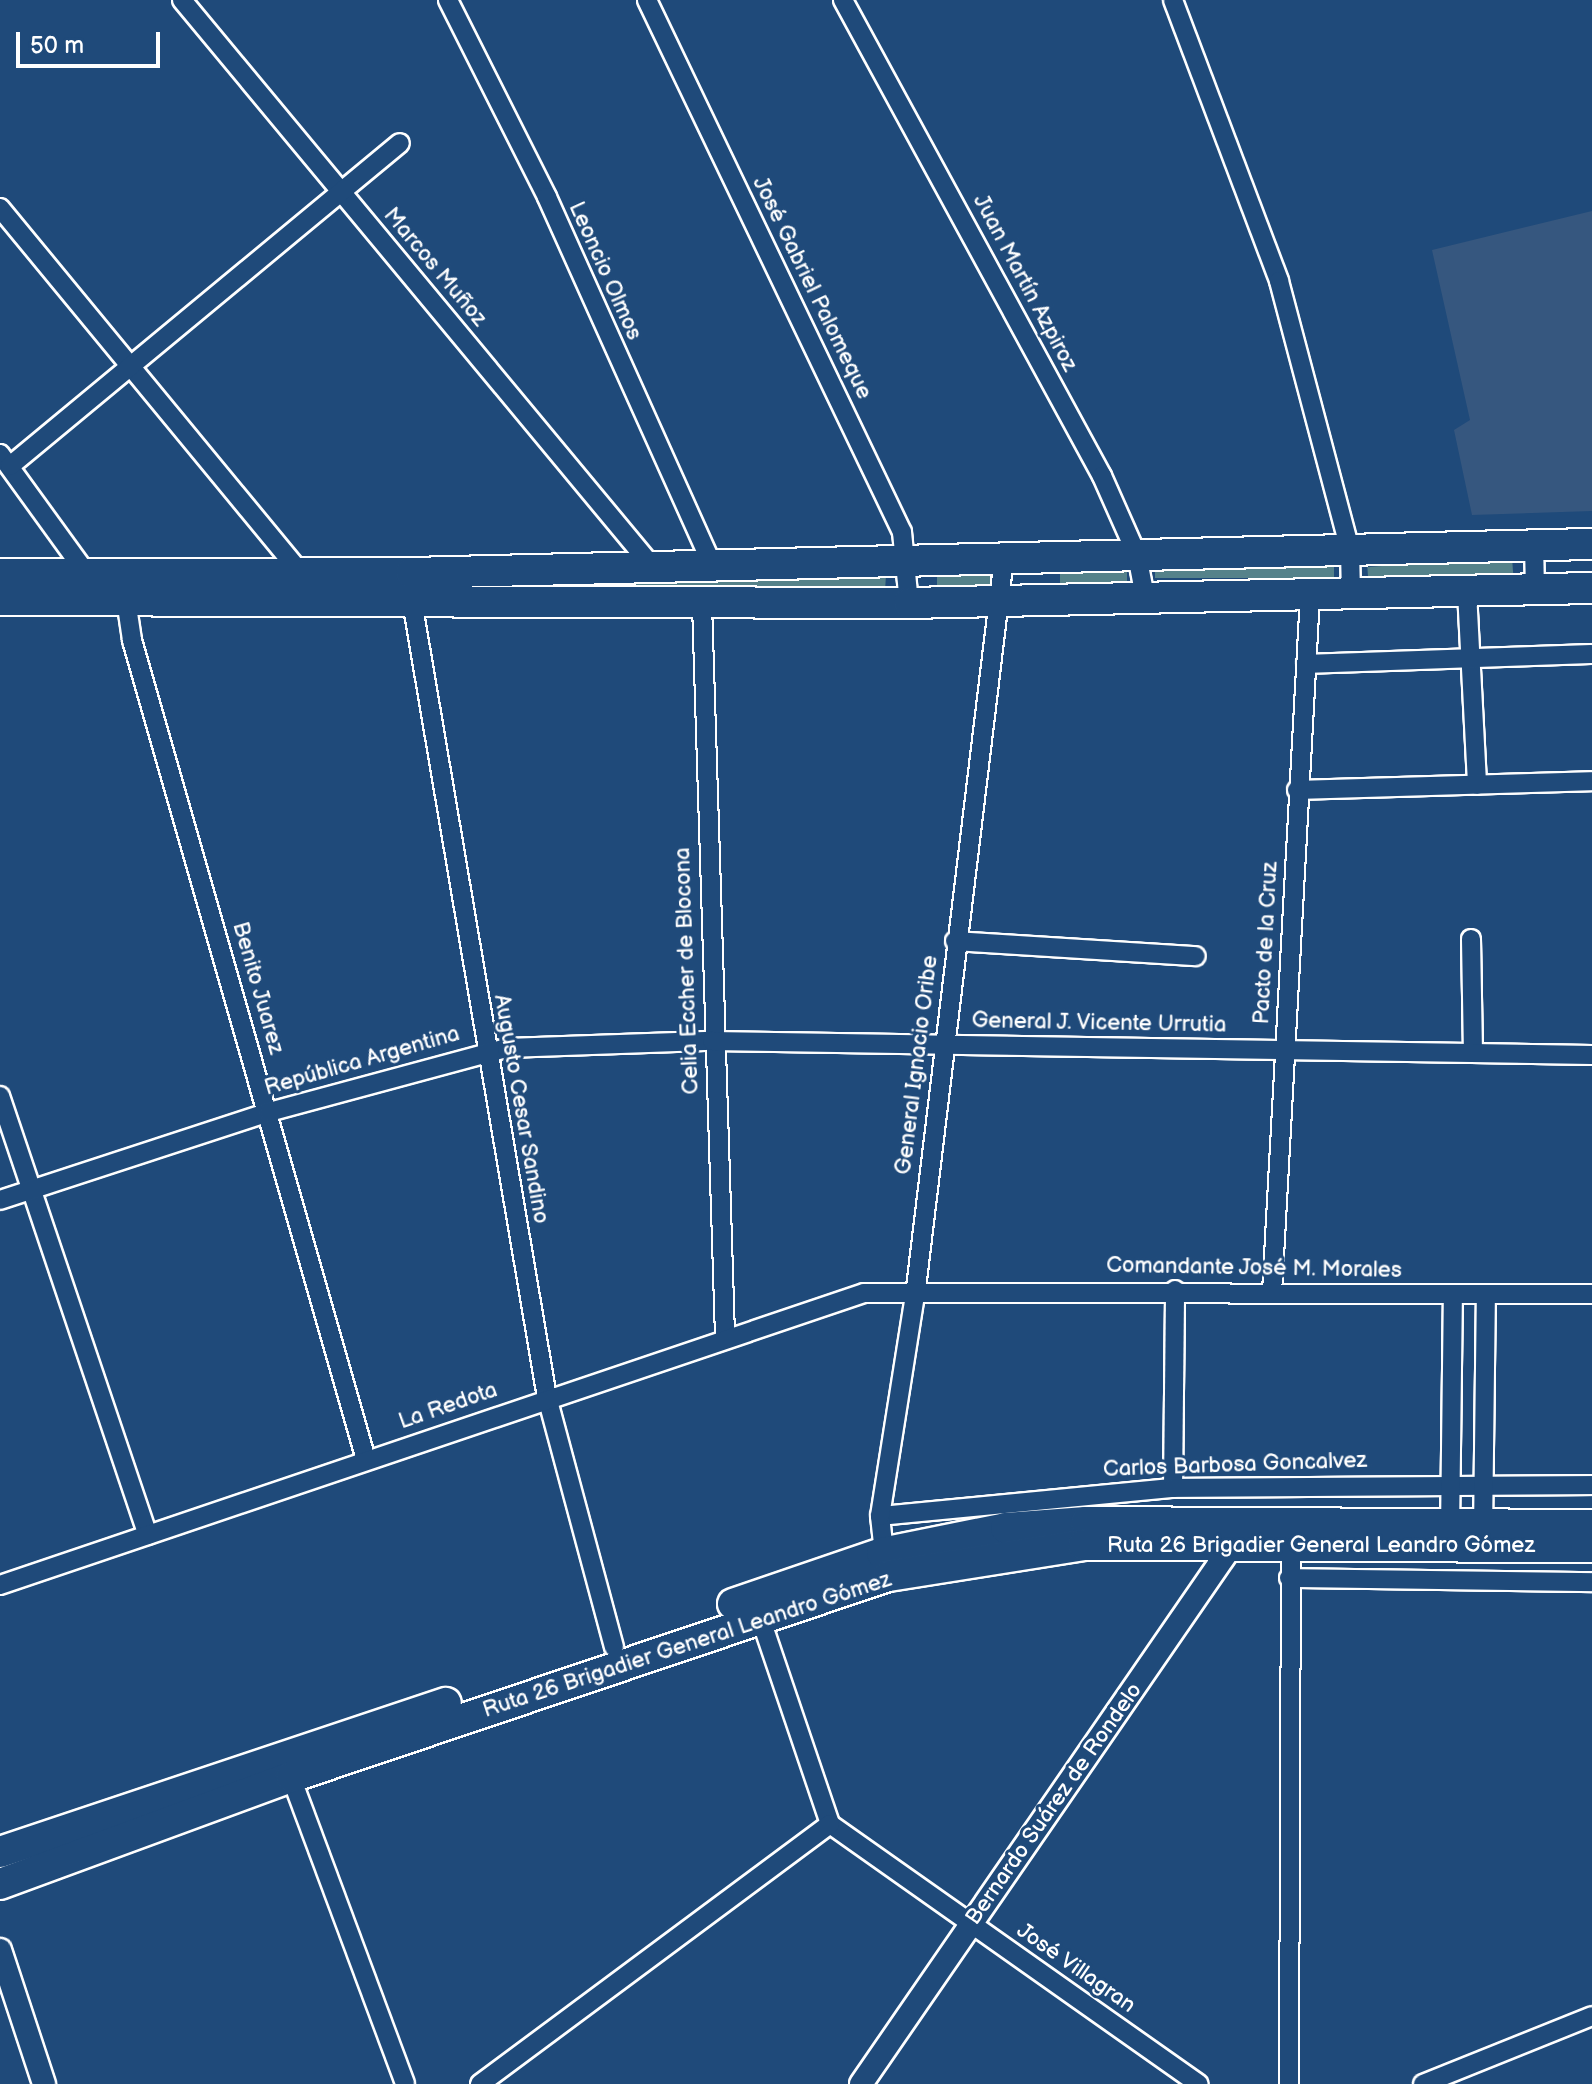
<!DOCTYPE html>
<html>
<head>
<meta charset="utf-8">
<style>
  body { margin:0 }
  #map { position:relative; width:1592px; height:2084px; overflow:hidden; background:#1f4a7a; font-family:"Balsamiq Sans",sans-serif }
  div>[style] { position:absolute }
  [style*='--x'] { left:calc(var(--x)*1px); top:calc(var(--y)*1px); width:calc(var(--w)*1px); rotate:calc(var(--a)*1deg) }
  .built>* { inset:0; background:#36577f }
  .green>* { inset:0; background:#55828a; transform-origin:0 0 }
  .roads { filter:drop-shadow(2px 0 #fff) drop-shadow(-2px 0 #fff) drop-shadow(0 2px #fff) drop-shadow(0 -2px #fff) }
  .minor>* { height:18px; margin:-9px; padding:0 9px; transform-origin:9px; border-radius:9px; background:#1f4a7a }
  .tertiary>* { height:22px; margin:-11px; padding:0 11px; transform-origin:11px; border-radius:11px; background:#1f4a7a }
  .primary>* { height:30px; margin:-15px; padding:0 15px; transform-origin:15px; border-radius:15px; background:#1f4a7a }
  span { translate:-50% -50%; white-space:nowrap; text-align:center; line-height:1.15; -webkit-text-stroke:6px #1f4a7a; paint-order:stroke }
  .street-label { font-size:22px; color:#fff }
  .scale { position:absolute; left:16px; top:32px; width:144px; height:36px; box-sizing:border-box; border:4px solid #fff; border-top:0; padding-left:10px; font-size:24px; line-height:28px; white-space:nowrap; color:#fff; -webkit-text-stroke:6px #1f4a7a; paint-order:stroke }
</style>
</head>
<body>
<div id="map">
  <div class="built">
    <div style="clip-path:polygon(1592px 211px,1592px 511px,1472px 515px,1454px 430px,1470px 420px,1432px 250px)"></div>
  </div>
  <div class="green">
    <div style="left:1512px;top:557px;width:16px;height:145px;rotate:86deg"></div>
    <div style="left:1334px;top:564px;width:14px;height:179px;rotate:90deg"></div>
    <div style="left:1127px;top:569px;width:15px;height:67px;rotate:90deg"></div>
    <div style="left:937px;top:573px;width:60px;height:15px"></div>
    <div style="clip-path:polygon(886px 575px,885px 591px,434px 589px,604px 576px)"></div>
  </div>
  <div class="roads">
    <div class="minor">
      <div style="--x:182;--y:0;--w:734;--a:50.3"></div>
      <div style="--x:448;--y:0;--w:220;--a:63.3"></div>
      <div style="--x:547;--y:197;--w:403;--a:65.8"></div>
      <div style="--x:647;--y:0;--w:590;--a:64.39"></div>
      <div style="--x:902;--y:532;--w:71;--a:84.4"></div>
      <div style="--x:843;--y:0;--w:542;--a:61.45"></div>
      <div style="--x:1102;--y:476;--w:86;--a:66.1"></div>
      <div style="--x:1137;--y:555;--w:43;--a:79.2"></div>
      <div style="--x:1173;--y:0;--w:300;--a:69.3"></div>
      <div style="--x:1279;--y:281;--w:278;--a:75.2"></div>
      <div style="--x:1350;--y:550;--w:44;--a:88.7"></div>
      <div style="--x:0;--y:208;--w:473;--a:50.5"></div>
      <div style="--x:0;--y:454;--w:152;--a:54.1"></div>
      <div style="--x:10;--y:466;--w:506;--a:-39.63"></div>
      <div style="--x:1534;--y:545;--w:45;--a:88.7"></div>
      <div style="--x:1467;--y:592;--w:193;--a:87"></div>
      <div style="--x:125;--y:593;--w:48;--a:81.5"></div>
      <div style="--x:132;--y:640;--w:853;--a:74.07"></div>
      <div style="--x:411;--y:595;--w:813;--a:80.38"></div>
      <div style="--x:547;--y:1397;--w:259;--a:75"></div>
      <div style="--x:702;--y:604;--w:732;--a:88.2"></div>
      <div style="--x:1306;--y:664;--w:286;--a:-2"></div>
      <div style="--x:1297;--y:790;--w:295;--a:-1.7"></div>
      <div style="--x:1471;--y:939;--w:113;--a:89"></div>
      <div style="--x:955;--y:941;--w:241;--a:3.6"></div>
      <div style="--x:0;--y:1096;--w:463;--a:71.4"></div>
      <div style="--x:0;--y:1200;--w:283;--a:-18.1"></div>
      <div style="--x:269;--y:1112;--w:246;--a:-15.1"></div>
      <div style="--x:507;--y:1048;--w:205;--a:-2"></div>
      <div style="--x:712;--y:1041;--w:880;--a:0.91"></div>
      <div style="--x:1272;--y:1293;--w:699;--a:-86.88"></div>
      <div style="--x:1173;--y:1488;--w:198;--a:-89.4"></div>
      <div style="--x:880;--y:1516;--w:294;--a:-5.5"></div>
      <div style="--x:1173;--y:1488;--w:419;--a:-0.4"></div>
      <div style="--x:1450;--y:1532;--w:237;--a:-89.3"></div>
      <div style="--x:1483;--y:1532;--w:237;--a:-89.3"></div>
      <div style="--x:885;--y:1562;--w:46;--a:-96.2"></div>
      <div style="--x:880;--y:1516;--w:231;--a:-81"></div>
      <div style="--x:916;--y:1288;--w:735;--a:-83.13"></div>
      <div style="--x:1289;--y:1578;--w:303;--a:0.8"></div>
      <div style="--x:0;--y:1585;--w:912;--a:-18.67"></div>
      <div style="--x:864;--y:1293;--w:728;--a:0.08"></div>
      <div style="--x:760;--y:1617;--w:219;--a:71.3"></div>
      <div style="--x:830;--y:1824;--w:451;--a:35.2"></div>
      <div style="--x:291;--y:1777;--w:327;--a:69.6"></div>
      <div style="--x:480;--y:2084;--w:436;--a:-36.6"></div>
      <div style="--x:1289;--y:2084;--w:545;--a:-89.79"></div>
      <div style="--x:1423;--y:2084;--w:182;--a:-21.9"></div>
    </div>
    <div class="tertiary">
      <div style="--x:0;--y:1950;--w:141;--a:71.8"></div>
      <div style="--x:861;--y:2084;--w:667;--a:-55.45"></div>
    </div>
    <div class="primary">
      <div style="--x:0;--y:574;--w:411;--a:-0.1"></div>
      <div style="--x:411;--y:573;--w:1181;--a:-1.41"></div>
      <div style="--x:0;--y:600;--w:909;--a:0.19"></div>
      <div style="--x:909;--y:603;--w:683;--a:-1.26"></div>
      <div style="--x:733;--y:1604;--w:157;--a:-18.9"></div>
      <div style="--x:882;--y:1553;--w:126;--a:-11.4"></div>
      <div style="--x:1006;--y:1528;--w:80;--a:-4.3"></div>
      <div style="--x:1086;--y:1522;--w:506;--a:0.34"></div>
      <div style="--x:0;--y:1852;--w:470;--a:-18.5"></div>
      <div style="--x:0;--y:1884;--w:310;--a:-20.2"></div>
      <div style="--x:291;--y:1777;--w:630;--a:-18.61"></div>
      <div style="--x:888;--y:1576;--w:197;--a:-9"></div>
      <div style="--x:1083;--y:1545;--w:509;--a:0.23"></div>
    </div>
  </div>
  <div class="street-label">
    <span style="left:435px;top:267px;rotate:50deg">Marcos Muñoz</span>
    <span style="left:605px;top:271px;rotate:66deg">Leoncio Olmos</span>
    <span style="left:1025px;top:283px;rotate:62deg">Juan Martín Azpiroz</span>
    <span style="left:812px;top:288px;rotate:64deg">José Gabriel Palomeque</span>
    <span style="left:1266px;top:943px;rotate:-87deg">Pacto de la Cruz</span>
    <span style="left:687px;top:971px;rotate:-92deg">Celia Eccher de Blocona</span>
    <span style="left:258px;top:988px;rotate:74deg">Benito Juarez</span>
    <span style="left:1099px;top:1023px;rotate:1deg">General J. Vicente Urrutia</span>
    <span style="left:362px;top:1061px;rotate:-16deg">República Argentina</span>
    <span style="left:917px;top:1065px;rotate:-83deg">General Ignacio Oribe</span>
    <span style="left:521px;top:1109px;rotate:80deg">Augusto Cesar Sandino</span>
    <span style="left:1254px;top:1268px;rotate:1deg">Comandante José M. Morales</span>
    <span style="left:448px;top:1406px;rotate:-19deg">La Redota</span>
    <span style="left:1235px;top:1465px;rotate:-2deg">Carlos Barbosa Goncalvez</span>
    <span style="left:1321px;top:1546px">Ruta 26 Brigadier General Leandro Gómez</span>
    <span style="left:687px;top:1645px;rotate:-18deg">Ruta 26 Brigadier General Leandro Gómez</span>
    <span style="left:1054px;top:1804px;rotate:-55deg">Bernardo Suárez de Rondelo</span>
    <span style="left:1076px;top:1968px;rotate:35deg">José Villagran</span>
  </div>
  <div class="scale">50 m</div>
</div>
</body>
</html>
